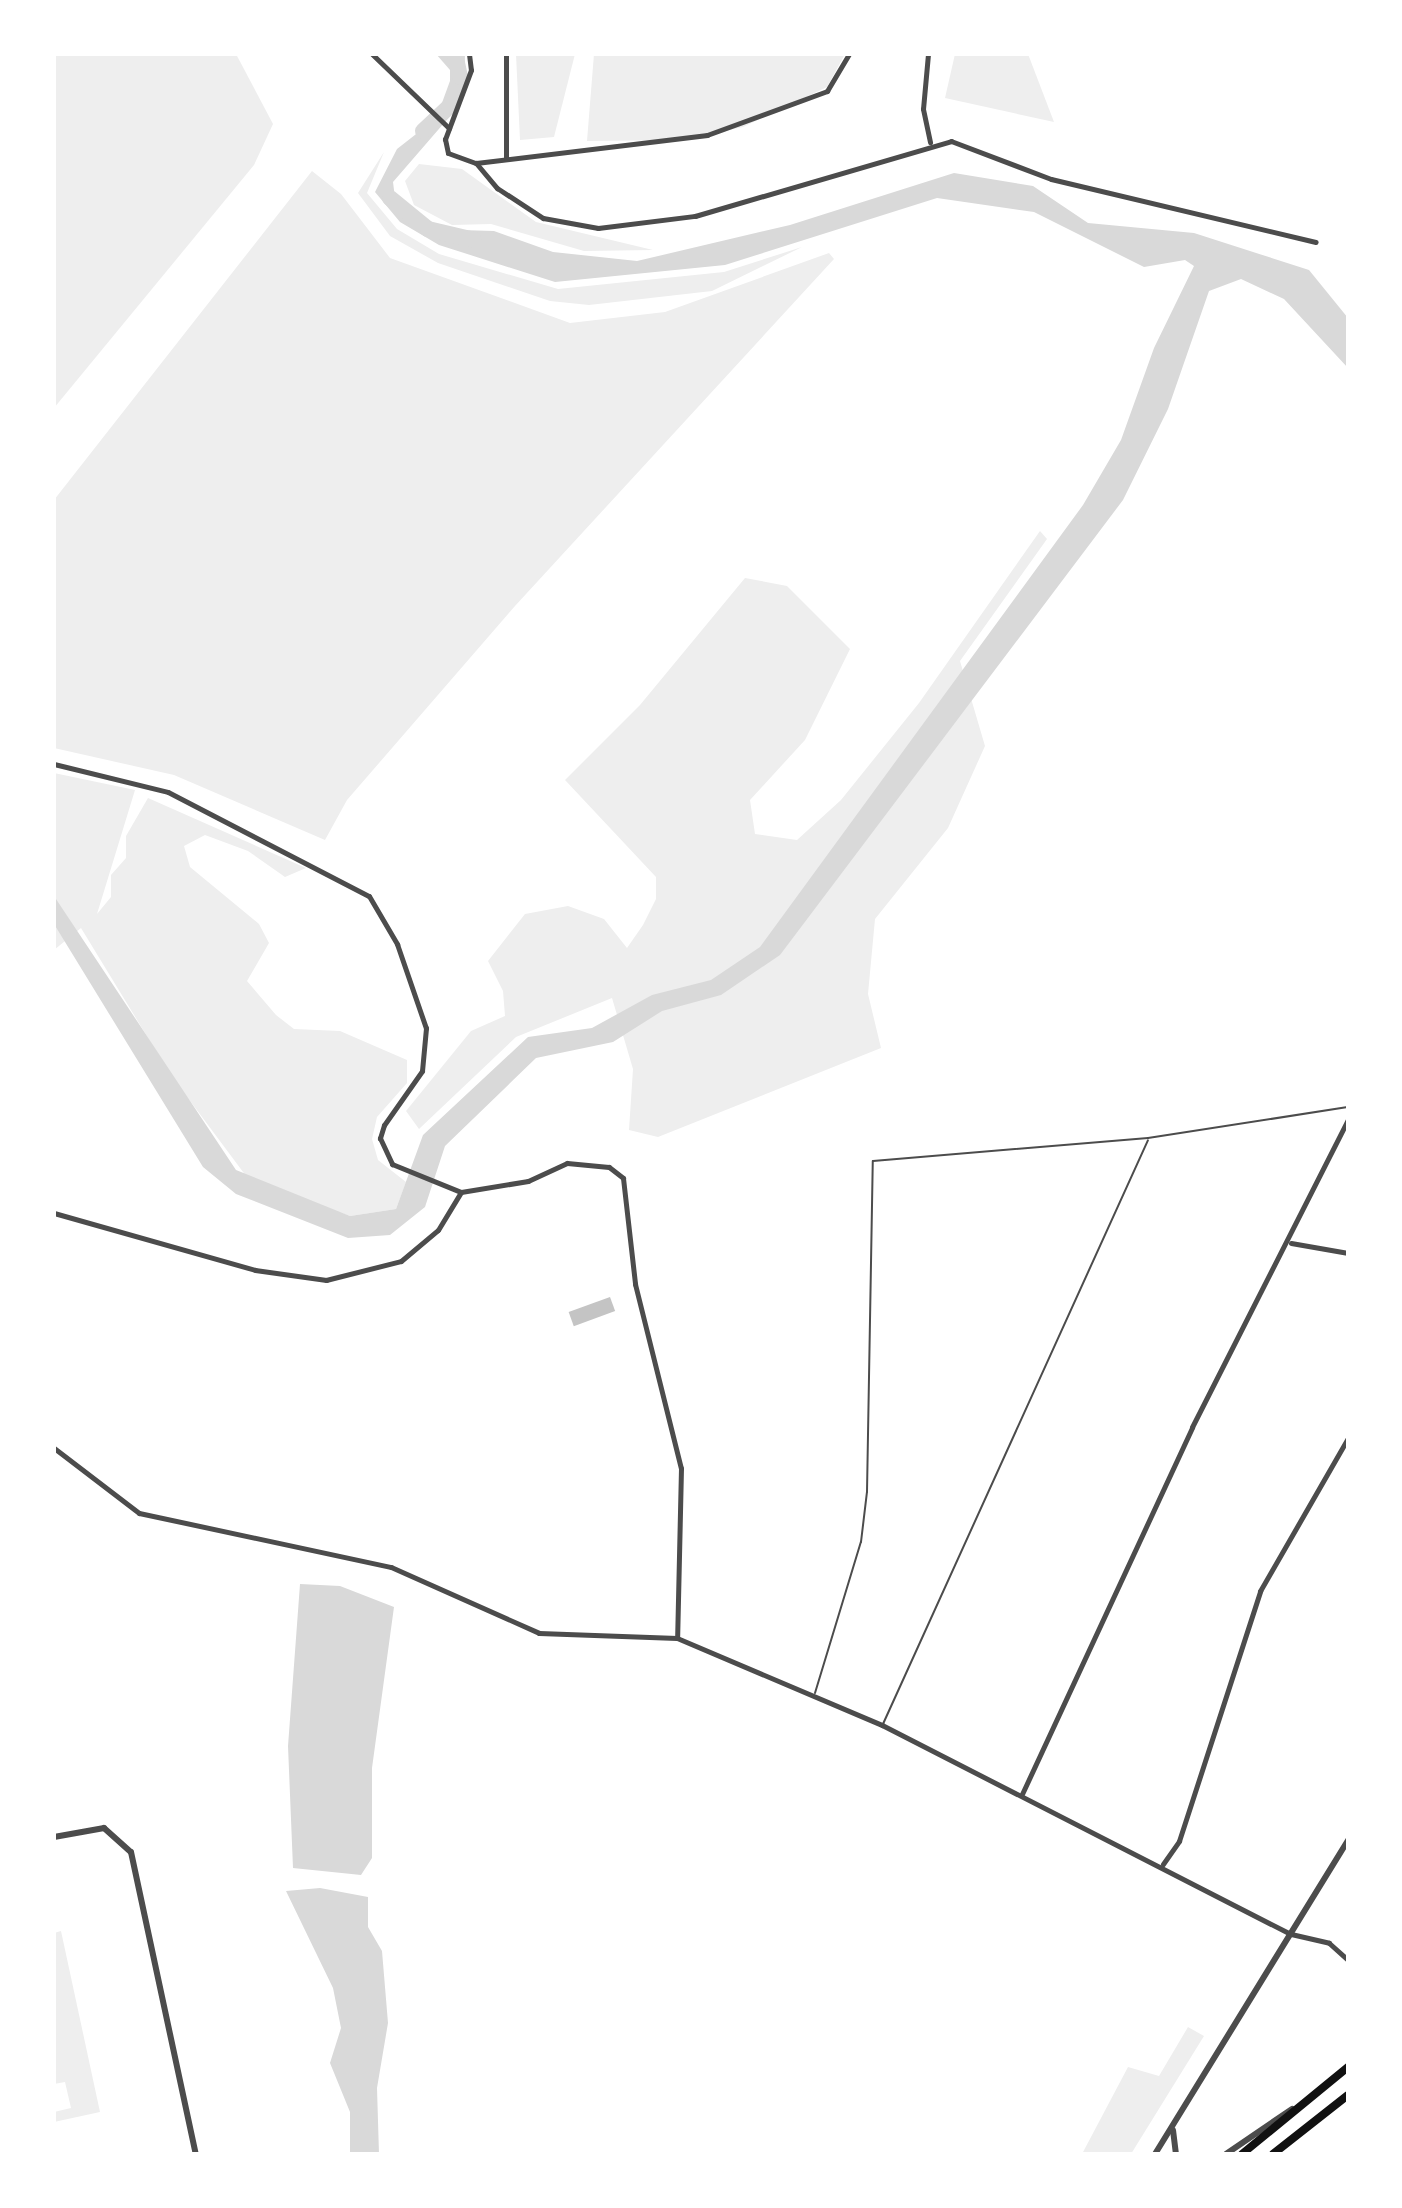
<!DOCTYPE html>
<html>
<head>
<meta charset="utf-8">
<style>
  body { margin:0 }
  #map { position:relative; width:1402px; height:2208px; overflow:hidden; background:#fff; font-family:"IBM Plex Sans",sans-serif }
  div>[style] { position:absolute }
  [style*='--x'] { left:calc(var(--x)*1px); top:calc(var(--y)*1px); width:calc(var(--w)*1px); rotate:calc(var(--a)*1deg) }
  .green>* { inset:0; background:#eee }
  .water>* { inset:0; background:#d9d9d9 }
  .river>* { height:16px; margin:-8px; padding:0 8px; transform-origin:8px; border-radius:8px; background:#d9d9d9 }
  .building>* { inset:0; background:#c4c4c4; transform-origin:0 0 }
  .service>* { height:2px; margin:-1px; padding:0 1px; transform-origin:1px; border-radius:1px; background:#4c4c4c }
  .minor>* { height:5px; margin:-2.5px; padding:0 2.5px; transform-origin:2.5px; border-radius:2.5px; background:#4c4c4c }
  .tertiary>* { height:6px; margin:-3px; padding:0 3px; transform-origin:3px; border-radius:3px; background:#4c4c4c }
  .trunk>* { height:8px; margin:-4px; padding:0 4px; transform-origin:4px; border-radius:4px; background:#111 }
  span { translate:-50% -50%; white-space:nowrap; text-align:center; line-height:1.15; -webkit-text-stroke:6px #fff; paint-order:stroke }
  .frame { position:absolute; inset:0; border:56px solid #fff; pointer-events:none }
</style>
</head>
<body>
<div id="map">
  <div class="green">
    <div style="clip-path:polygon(54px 54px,236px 54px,273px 124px,254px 165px,54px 408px)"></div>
    <div style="clip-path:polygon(516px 54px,575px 54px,554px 137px,520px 140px)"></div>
    <div style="clip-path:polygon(594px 54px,845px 54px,827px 87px,743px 127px,681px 140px,587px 141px)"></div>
    <div style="clip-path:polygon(955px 54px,1028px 54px,1054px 122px,945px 98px)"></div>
    <div style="clip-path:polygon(384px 152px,367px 193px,397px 229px,439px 254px,558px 289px,724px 272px,802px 247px,712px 291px,589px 305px,550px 301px,438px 263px,390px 236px,358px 193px)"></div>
    <div style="clip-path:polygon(419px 164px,462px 169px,536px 222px,653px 250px,584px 251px,491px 224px,452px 225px,414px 205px,405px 181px)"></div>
    <div style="clip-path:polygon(312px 171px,341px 194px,390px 258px,570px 323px,665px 312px,829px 253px,834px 259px,515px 606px,347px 800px,325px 840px,174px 775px,54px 748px,54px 500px)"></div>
    <div style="clip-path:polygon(1040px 531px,1047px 539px,960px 661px,985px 746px,948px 828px,875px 919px,868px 994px,881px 1048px,658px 1137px,629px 1130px,633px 1069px,612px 998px,516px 1037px,419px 1129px,406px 1111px,471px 1031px,505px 1016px,503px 991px,488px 961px,525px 914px,568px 906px,604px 919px,627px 948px,643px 925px,656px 899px,656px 877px,565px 780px,640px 705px,745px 578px,787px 586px,850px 649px,805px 740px,750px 800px,755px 834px,797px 840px,841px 800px,919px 703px)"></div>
    <div style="clip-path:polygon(54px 773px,135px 790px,97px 914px,111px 897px,111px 875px,126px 858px,126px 836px,148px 798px,306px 868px,285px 877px,248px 851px,205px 835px,184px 846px,190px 867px,259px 924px,269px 943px,247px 981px,276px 1015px,294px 1029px,340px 1031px,407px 1060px,407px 1083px,377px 1117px,372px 1139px,378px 1160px,406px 1182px,396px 1209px,350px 1216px,249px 1180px,170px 1074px,81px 928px,54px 950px)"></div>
    <div style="clip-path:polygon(61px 1931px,100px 2112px,54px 2122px,54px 2112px,71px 2108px,65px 2082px,54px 2084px,54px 1933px)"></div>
    <div style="clip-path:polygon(1188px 2027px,1204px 2036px,1131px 2154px,1082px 2154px,1128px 2067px,1159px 2076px)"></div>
  </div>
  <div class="water">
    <div style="clip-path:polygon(436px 54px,465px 54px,464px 80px,451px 115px,393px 182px,396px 206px,425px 229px,494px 231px,553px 252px,637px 261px,790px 225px,954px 173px,1033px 186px,1088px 223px,1194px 233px,1309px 270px,1348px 318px,1348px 368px,1284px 299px,1241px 279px,1209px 291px,1168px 409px,1123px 500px,780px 955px,721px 995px,662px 1011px,613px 1042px,536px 1058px,445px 1146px,425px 1207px,390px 1235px,348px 1238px,236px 1194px,203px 1167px,54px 924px,54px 896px,236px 1170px,350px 1216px,396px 1209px,423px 1135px,528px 1037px,592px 1028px,652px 995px,711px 980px,760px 947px,1083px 505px,1121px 440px,1154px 348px,1194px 266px,1185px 260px,1144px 267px,1034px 212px,937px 198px,725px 265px,555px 282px,439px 245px,400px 222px,375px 192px,397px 149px,443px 113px,450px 98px,450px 70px)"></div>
    <div style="clip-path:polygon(300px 1584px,340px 1586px,394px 1607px,372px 1768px,372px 1858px,361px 1875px,293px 1868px,288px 1746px)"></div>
    <div style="clip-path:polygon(320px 1888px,368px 1897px,368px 1927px,382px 1951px,388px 2023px,377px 2088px,379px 2154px,350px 2154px,350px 2112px,330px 2063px,341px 2028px,333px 1988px,286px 1891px)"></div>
  </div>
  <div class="river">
    <div style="--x:423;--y:131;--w:35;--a:-43"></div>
    <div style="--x:449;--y:107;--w:32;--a:-70"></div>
    <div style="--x:460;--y:77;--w:24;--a:-102"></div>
    <div style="--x:390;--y:198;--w:49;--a:39.2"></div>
    <div style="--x:428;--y:229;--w:47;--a:13.4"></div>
  </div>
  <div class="building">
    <div style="left:610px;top:1297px;width:15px;height:44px;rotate:70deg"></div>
  </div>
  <div class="service">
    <div style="--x:815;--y:1693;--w:158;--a:-73.1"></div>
    <div style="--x:861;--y:1542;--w:50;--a:-83.2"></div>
    <div style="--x:867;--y:1492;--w:331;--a:-89"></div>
    <div style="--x:873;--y:1161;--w:276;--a:-4.8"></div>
    <div style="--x:1148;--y:1138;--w:202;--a:-8.8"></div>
    <div style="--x:883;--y:1724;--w:641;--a:-65.59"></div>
  </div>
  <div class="minor">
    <div style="--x:372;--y:54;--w:107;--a:43.9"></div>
    <div style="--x:469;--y:54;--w:16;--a:83"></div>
    <div style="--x:471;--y:70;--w:74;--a:110.6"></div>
    <div style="--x:445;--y:139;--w:14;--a:78"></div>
    <div style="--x:448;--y:153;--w:30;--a:20"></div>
    <div style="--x:476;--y:163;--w:233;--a:-6.9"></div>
    <div style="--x:707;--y:135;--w:128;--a:-20.1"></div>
    <div style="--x:827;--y:91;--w:43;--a:-59.3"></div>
    <div style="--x:928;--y:54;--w:55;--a:95.2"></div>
    <div style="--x:923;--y:109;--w:34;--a:78"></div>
    <div style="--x:506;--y:158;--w:104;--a:-90"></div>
    <div style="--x:476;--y:163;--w:33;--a:50"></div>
    <div style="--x:497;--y:188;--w:55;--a:33.1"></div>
    <div style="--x:543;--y:218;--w:56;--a:10.3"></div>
    <div style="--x:598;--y:228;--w:98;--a:-7.1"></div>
    <div style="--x:695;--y:216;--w:267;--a:-16.3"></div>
    <div style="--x:951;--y:141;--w:107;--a:20.8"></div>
    <div style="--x:1051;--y:179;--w:272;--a:13.4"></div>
    <div style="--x:54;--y:764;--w:117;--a:13.8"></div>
    <div style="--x:168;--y:792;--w:226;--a:27.4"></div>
    <div style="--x:369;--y:896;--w:56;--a:59.7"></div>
    <div style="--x:397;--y:944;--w:89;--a:71"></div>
    <div style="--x:426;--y:1028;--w:43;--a:95.3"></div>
    <div style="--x:422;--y:1071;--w:66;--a:125.1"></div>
    <div style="--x:384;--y:1125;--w:14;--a:107"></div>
    <div style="--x:380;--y:1138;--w:29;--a:65"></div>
    <div style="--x:392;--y:1164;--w:74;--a:22.1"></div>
    <div style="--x:461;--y:1192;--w:68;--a:-9.3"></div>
    <div style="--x:528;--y:1181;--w:43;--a:-24.8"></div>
    <div style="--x:567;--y:1163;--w:42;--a:5.4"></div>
    <div style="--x:609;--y:1167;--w:18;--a:38"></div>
    <div style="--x:623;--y:1178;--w:107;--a:83.5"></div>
    <div style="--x:635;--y:1284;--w:190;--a:76"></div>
    <div style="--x:681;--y:1468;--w:170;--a:91.3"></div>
    <div style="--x:677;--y:1638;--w:223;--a:23"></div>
    <div style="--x:882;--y:1725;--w:459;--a:27.1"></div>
    <div style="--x:1291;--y:1934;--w:39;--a:13"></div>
    <div style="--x:1329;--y:1943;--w:25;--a:42"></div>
    <div style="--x:54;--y:1213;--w:209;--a:15.8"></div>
    <div style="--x:255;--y:1270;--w:72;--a:8"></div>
    <div style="--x:326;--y:1280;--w:77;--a:-14.2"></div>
    <div style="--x:401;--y:1261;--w:48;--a:-40"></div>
    <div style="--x:438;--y:1230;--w:44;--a:-58.8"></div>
    <div style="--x:1291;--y:1243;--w:58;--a:10"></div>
    <div style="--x:54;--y:1448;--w:107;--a:37.4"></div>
    <div style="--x:139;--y:1513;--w:258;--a:12.1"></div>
    <div style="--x:391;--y:1567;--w:162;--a:24"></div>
    <div style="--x:539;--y:1633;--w:138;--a:2.1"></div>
    <div style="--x:1022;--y:1794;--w:404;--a:-65.1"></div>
    <div style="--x:1192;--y:1427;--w:344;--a:-63.1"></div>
    <div style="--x:1163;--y:1864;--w:28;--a:-55"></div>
    <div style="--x:1179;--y:1841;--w:263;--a:-72"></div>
    <div style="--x:1260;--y:1591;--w:177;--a:-60.1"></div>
  </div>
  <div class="tertiary">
    <div style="--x:54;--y:1837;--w:51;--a:-10.2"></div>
    <div style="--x:104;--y:1828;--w:36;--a:42"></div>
    <div style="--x:131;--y:1852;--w:309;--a:77.9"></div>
    <div style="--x:1173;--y:2130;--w:24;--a:83"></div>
    <div style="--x:1155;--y:2154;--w:369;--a:-58.4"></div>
    <div style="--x:1226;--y:2154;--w:80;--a:-34.3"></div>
  </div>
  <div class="trunk">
    <div style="--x:1242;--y:2154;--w:137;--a:-39.4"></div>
    <div style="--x:1273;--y:2154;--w:95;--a:-38.2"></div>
  </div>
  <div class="frame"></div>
</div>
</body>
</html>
